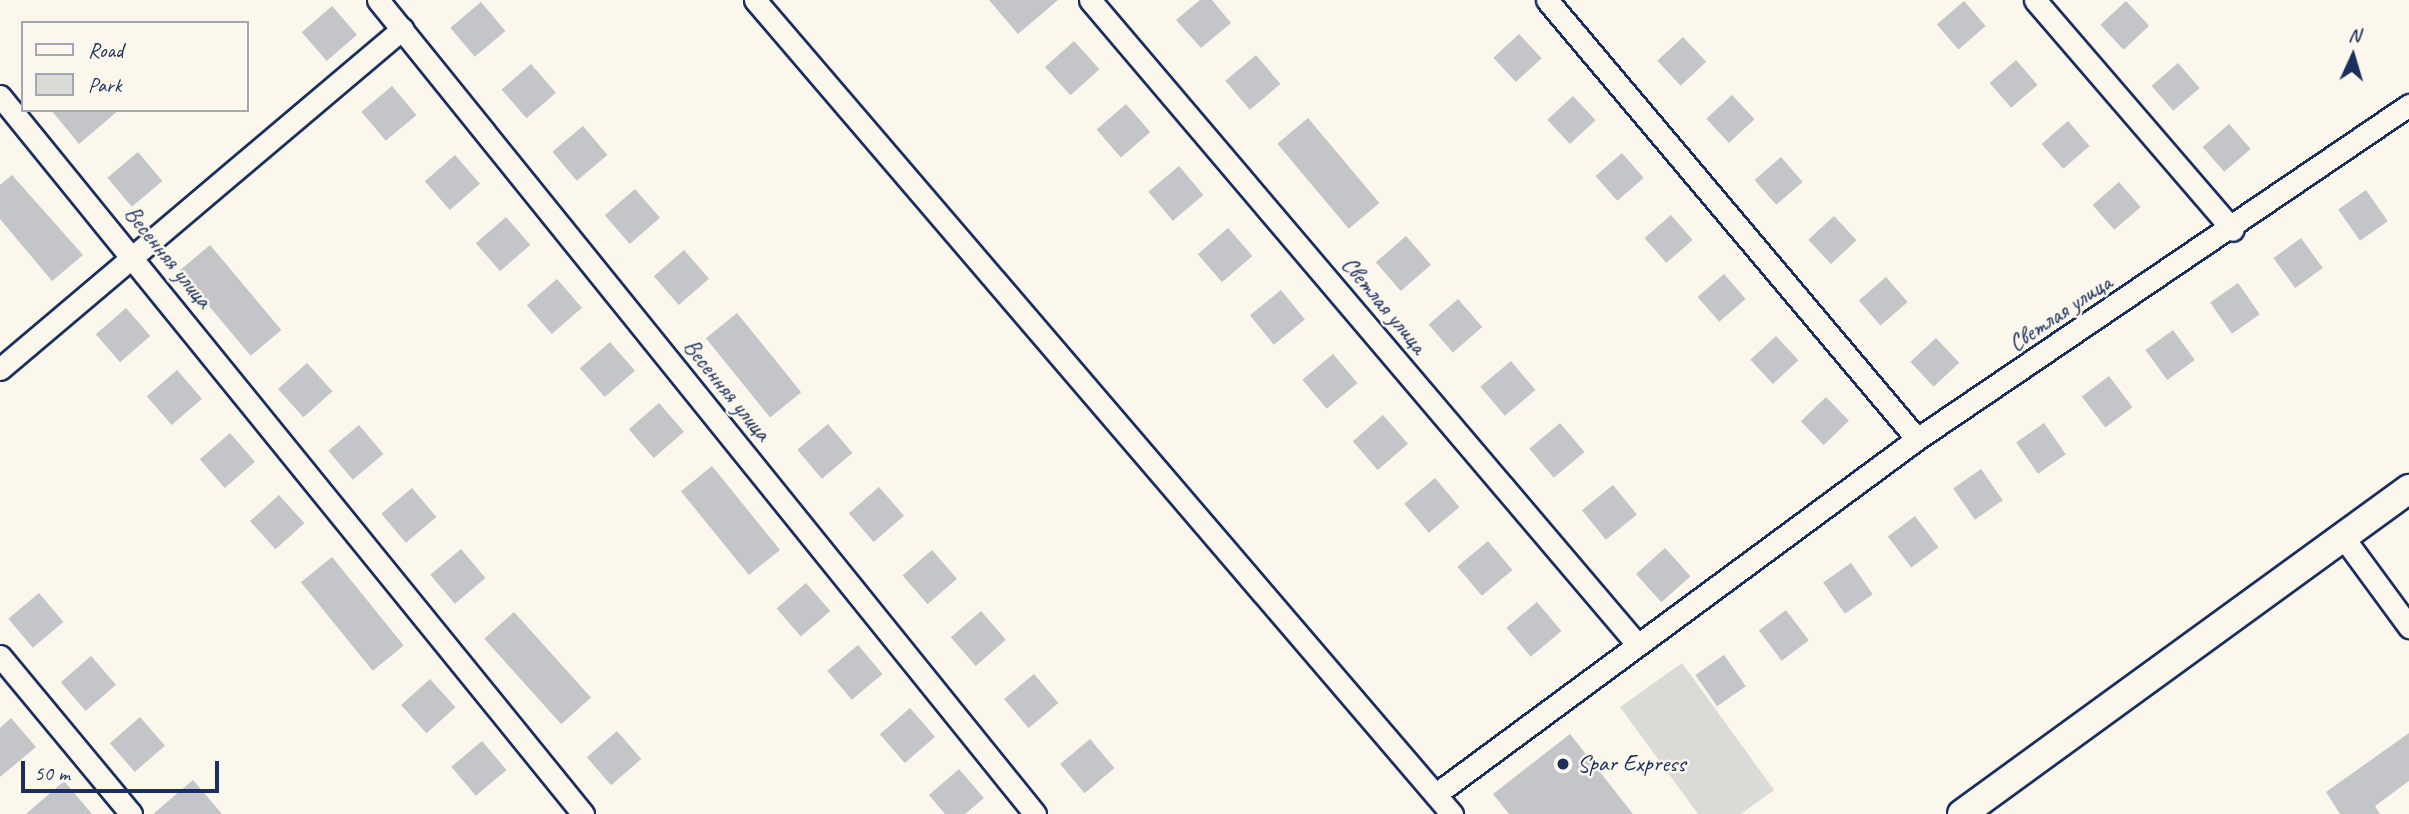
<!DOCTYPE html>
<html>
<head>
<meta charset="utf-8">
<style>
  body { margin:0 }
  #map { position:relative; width:2409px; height:814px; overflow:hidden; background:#fbf7ec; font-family:Caveat,sans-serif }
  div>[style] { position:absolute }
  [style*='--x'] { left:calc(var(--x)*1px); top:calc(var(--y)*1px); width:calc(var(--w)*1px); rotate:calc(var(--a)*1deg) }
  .green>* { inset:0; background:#dadad7 }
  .building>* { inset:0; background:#c3c5c9; transform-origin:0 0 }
  .roads { filter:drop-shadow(2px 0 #1b2f5e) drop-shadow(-2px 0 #1b2f5e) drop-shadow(0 2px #1b2f5e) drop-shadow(0 -2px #1b2f5e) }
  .street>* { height:21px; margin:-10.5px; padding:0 10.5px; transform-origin:10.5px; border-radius:10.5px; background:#fbf7ec }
  .secondary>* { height:28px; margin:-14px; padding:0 14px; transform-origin:14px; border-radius:14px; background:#fbf7ec }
  .dots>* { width:19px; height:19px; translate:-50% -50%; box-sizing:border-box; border:4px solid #fbf7ec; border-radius:50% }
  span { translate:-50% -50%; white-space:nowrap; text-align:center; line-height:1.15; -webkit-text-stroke:5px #fbf7ec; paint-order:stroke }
  .street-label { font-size:24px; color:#1b2f5e }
  .poi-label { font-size:24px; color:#1b2f5e }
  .left { translate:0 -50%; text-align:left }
  .legend { position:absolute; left:21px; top:21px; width:228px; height:91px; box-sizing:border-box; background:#fbf7ec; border:2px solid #a1a7b3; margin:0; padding:9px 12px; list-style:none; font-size:21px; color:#1b2f5e }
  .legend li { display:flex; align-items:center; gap:14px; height:35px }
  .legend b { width:35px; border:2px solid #a1a7b3 }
  .north { position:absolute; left:2318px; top:21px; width:70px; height:70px; -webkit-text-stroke:5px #fbf7ec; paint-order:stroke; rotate:4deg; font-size:19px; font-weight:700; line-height:28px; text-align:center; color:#1b2f5e }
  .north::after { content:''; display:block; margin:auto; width:24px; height:32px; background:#1b2f5e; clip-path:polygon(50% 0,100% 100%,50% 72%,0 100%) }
  .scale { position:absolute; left:21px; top:761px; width:198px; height:32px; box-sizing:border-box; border:4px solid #1b2f5e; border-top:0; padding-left:9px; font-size:21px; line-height:24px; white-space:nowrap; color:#1b2f5e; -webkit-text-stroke:5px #fbf7ec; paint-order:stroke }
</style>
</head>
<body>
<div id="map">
  <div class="green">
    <div style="clip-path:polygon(1682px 663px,1774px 790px,1741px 814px,1698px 814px,1620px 707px)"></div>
  </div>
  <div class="building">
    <div style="clip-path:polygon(989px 0,1058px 0,1018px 34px)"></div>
    <div style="clip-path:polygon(1200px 0,1212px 0,1231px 23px,1201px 48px,1176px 20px)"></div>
    <div style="left:1964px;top:1px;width:33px;height:36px;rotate:49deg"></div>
    <div style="left:2126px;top:1px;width:34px;height:35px;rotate:47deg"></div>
    <div style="left:481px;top:2px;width:38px;height:40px;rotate:50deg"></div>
    <div style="left:332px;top:6px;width:38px;height:40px;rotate:49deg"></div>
    <div style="left:1519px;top:34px;width:33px;height:35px;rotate:47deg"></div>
    <div style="left:1683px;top:37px;width:34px;height:35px;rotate:47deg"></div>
    <div style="left:1074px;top:41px;width:38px;height:39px;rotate:48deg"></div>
    <div style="left:1256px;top:55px;width:38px;height:40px;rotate:50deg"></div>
    <div style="left:2016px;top:60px;width:33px;height:35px;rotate:49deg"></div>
    <div style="left:2178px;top:63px;width:33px;height:35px;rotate:49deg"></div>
    <div style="left:531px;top:64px;width:38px;height:39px;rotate:49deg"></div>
    <div style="left:392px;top:86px;width:38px;height:40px;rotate:50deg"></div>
    <div style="left:1732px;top:95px;width:33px;height:35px;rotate:47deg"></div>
    <div style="left:1573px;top:96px;width:33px;height:35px;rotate:47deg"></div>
    <div style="left:1126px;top:104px;width:37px;height:39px;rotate:49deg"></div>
    <div style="clip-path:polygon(51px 110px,119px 110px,79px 144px)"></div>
    <div style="left:1308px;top:118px;width:111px;height:40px;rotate:50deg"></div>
    <div style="left:2068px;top:121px;width:33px;height:35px;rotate:49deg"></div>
    <div style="left:2229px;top:124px;width:33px;height:35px;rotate:49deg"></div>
    <div style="left:583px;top:126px;width:38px;height:40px;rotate:50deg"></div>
    <div style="left:138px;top:152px;width:38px;height:40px;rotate:50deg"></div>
    <div style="left:1622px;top:153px;width:33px;height:35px;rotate:49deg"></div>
    <div style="left:455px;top:155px;width:38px;height:40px;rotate:49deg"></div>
    <div style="left:1781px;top:157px;width:33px;height:35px;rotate:49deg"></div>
    <div style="left:1179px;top:166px;width:38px;height:40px;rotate:50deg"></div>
    <div style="clip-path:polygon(12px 175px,83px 255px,52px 281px,0 219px,0 185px)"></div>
    <div style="left:2119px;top:182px;width:33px;height:35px;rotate:49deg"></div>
    <div style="left:635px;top:189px;width:38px;height:40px;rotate:49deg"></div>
    <div style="left:2366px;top:190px;width:38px;height:34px;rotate:55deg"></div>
    <div style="left:1671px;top:215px;width:33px;height:35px;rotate:49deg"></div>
    <div style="left:1834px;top:216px;width:33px;height:35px;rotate:47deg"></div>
    <div style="left:506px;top:217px;width:37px;height:40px;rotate:49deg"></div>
    <div style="left:1228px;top:228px;width:37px;height:40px;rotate:49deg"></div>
    <div style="left:1406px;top:236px;width:38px;height:40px;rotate:49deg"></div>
    <div style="left:2301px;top:238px;width:37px;height:34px;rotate:54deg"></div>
    <div style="left:210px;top:245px;width:111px;height:40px;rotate:50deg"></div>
    <div style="left:684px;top:250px;width:38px;height:40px;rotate:49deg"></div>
    <div style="left:1724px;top:274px;width:33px;height:35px;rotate:49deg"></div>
    <div style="left:1886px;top:277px;width:33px;height:36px;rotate:49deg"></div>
    <div style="left:557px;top:279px;width:38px;height:40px;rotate:49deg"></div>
    <div style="left:2238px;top:283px;width:38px;height:34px;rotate:55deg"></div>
    <div style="left:1281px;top:290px;width:38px;height:40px;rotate:51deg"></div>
    <div style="left:1458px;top:299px;width:37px;height:39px;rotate:49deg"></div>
    <div style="left:126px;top:308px;width:37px;height:40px;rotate:49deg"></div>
    <div style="left:737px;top:313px;width:102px;height:40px;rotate:51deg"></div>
    <div style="left:2173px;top:330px;width:37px;height:34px;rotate:54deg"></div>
    <div style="left:1776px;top:336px;width:33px;height:35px;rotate:47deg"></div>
    <div style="left:1936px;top:338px;width:34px;height:35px;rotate:47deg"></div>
    <div style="left:610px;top:342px;width:38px;height:40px;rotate:49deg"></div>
    <div style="left:1333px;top:354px;width:38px;height:40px;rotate:50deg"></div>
    <div style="left:1511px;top:361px;width:38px;height:40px;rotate:50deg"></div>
    <div style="left:307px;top:363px;width:38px;height:39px;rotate:48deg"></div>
    <div style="left:177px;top:370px;width:38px;height:40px;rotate:49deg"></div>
    <div style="left:2109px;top:376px;width:39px;height:34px;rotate:53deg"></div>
    <div style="left:1826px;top:397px;width:33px;height:35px;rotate:46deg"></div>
    <div style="left:659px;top:403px;width:38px;height:40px;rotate:49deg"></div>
    <div style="left:1383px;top:415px;width:38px;height:40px;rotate:49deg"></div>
    <div style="left:1560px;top:423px;width:38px;height:40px;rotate:50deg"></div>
    <div style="left:2044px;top:423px;width:38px;height:34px;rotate:55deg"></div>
    <div style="left:828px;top:424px;width:38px;height:40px;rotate:50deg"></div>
    <div style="left:359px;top:425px;width:38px;height:40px;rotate:50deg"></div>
    <div style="left:230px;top:433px;width:38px;height:40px;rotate:49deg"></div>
    <div style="left:712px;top:466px;width:108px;height:40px;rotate:51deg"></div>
    <div style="left:1981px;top:469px;width:38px;height:34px;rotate:55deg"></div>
    <div style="left:1435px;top:478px;width:38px;height:40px;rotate:50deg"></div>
    <div style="left:1613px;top:485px;width:38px;height:40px;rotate:51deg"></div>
    <div style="left:879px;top:487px;width:38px;height:40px;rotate:49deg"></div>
    <div style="left:412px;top:488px;width:38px;height:40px;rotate:50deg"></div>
    <div style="left:279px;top:495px;width:38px;height:39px;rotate:48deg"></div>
    <div style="left:1915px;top:516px;width:39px;height:34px;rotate:53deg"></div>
    <div style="left:1488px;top:541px;width:38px;height:40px;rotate:50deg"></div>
    <div style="left:1665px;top:548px;width:38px;height:39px;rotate:48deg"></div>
    <div style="left:461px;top:549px;width:38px;height:40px;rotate:50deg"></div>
    <div style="left:932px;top:550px;width:38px;height:39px;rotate:49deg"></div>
    <div style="left:332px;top:557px;width:114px;height:40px;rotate:51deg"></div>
    <div style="left:1851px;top:563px;width:38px;height:34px;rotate:55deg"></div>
    <div style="left:806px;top:583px;width:37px;height:39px;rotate:49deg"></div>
    <div style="left:39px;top:593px;width:38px;height:40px;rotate:50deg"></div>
    <div style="left:1537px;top:602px;width:38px;height:40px;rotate:50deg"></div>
    <div style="left:1786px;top:610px;width:38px;height:34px;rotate:53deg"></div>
    <div style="left:981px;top:611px;width:38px;height:40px;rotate:49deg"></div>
    <div style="left:514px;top:612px;width:115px;height:40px;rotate:48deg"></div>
    <div style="left:858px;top:645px;width:38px;height:40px;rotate:50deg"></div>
    <div style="left:1724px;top:655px;width:38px;height:35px;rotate:55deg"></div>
    <div style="left:91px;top:656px;width:38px;height:40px;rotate:49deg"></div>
    <div style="left:1034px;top:674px;width:38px;height:39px;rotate:50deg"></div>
    <div style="left:430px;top:679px;width:38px;height:39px;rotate:48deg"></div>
    <div style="left:910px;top:708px;width:38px;height:40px;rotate:49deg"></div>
    <div style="left:140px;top:717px;width:38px;height:40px;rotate:49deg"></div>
    <div style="clip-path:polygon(11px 718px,36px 747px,0 777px,0 728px)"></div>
    <div style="left:617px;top:731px;width:37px;height:40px;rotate:49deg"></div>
    <div style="clip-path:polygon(2409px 733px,2409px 781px,2375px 806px,2380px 814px,2340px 814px,2326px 792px)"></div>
    <div style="clip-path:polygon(1570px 734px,1633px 814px,1509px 814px,1493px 794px)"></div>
    <div style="left:1090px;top:739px;width:38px;height:39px;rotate:50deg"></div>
    <div style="left:482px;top:741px;width:38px;height:40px;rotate:50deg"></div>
    <div style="clip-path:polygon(959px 769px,984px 798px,965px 814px,945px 814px,929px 795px)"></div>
    <div style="clip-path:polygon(193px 780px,222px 814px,153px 814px)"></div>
    <div style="clip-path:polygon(64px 781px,92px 814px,26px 814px)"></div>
  </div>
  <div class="roads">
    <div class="street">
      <div style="--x:378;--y:0;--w:1046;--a:51.09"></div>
      <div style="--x:755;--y:0;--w:1072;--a:49.43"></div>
      <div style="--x:1090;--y:0;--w:845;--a:49.66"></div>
      <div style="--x:1547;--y:0;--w:574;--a:49.87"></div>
      <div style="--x:2035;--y:0;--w:303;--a:49.3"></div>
      <div style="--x:0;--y:96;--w:925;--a:50.92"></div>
      <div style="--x:0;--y:369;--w:527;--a:-40.22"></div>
      <div style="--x:2343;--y:537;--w:112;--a:53.7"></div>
      <div style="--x:0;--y:656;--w:205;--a:50.3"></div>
      <div style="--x:1436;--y:794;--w:598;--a:-36.43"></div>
      <div style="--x:1917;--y:439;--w:595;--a:-34.17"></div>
    </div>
    <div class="secondary">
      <div style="--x:1962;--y:814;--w:553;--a:-36.02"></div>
    </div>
  </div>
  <div class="dots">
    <div style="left:1563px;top:764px;background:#1b2f5e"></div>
  </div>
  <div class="street-label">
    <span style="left:168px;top:257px;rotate:51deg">Весенняя улица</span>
    <span style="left:1384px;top:305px;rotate:50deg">Светлая улица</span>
    <span style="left:2060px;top:313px;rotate:-34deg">Светлая улица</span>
    <span style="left:727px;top:390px;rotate:51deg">Весенняя улица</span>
  </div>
  <div class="poi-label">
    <span class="left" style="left:1577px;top:764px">Spar Express</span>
  </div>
  <ul class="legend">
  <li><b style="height:9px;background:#fbf7ec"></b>Road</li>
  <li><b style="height:19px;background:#dadad7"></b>Park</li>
  </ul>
  <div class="north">N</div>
  <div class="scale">50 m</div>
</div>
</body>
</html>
